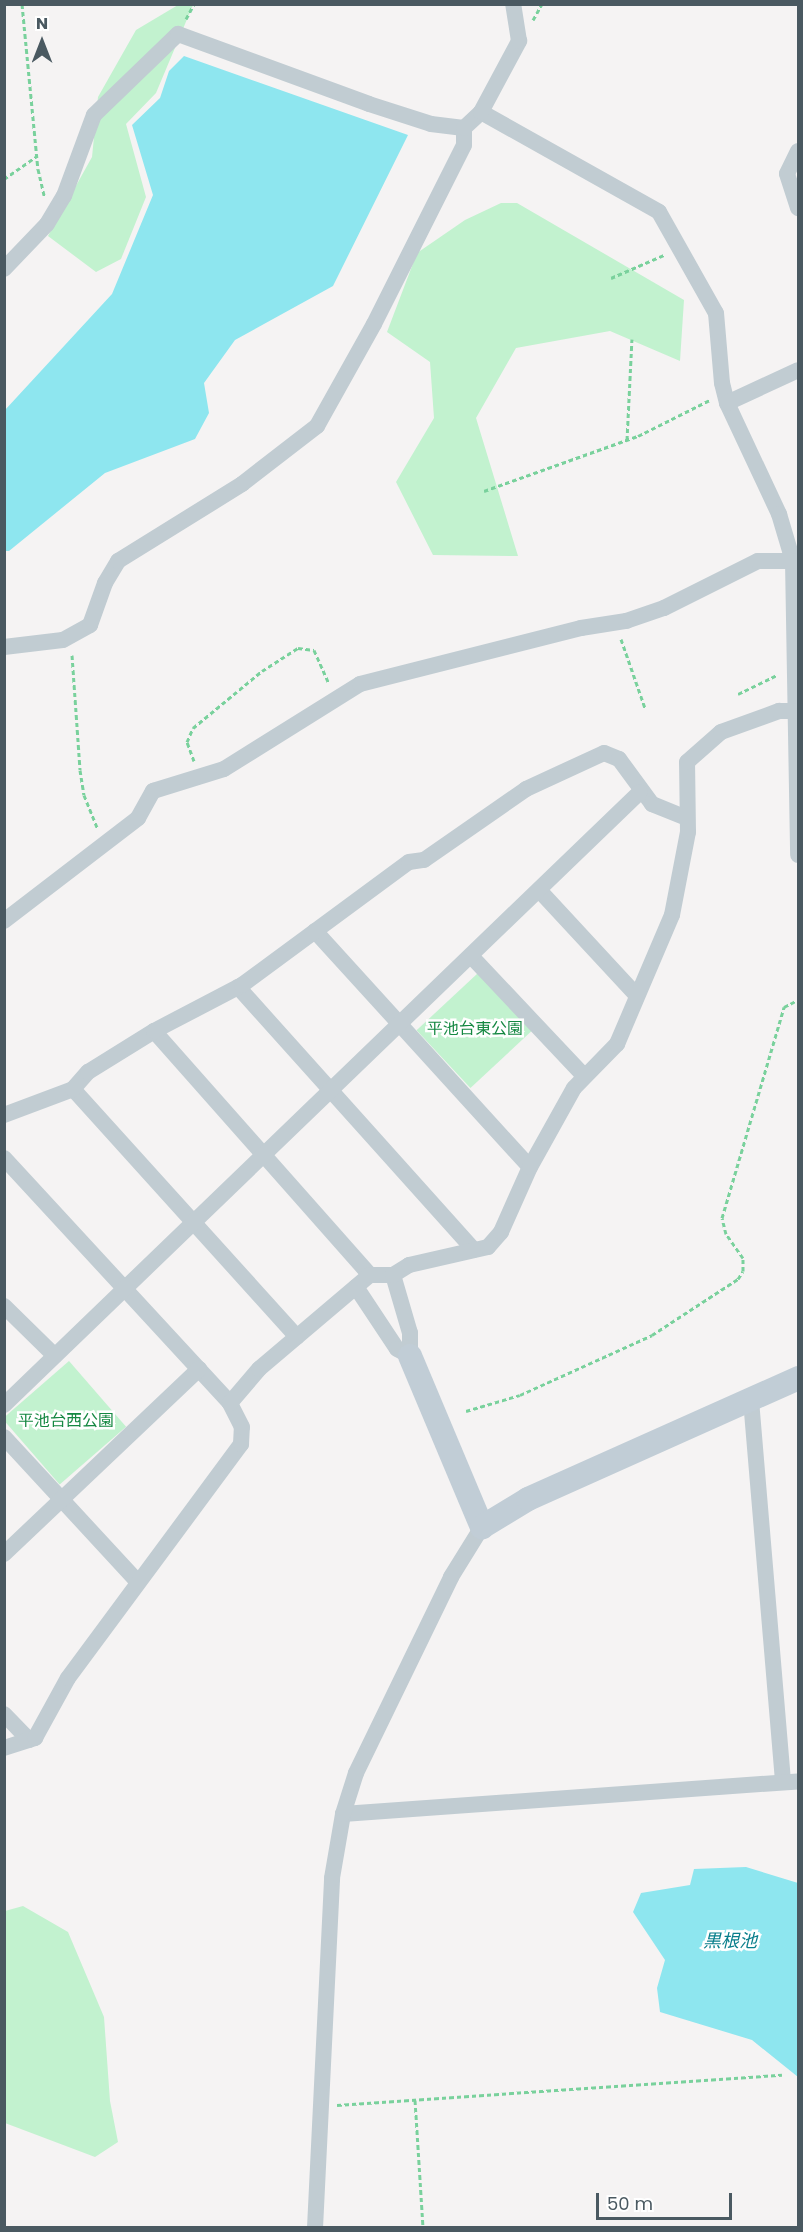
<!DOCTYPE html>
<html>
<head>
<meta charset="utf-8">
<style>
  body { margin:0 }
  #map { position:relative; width:803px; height:2232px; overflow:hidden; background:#f5f3f3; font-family:Poppins,"Noto Sans JP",sans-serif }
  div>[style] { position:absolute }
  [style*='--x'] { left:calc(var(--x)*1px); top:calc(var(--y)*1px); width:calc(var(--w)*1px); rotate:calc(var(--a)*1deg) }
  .green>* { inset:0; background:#c2f2cf; transform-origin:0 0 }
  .water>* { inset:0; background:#8ee6ef }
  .path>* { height:3px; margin-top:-1.5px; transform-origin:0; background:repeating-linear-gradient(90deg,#79d19c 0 4.5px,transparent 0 7.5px) }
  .street>* { height:16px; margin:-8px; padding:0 8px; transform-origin:8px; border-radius:8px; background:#c1ccd2 }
  .secondary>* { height:24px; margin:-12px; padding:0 12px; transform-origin:12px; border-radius:12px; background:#c1cdd6 }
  span { translate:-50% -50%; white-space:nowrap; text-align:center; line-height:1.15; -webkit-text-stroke:5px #fff; paint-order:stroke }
  .park-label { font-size:16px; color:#158842 }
  .water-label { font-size:18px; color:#0a7f8c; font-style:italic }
  .frame { position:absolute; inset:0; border:6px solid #4a5961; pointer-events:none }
  .north { position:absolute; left:12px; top:12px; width:60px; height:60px; -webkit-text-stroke:4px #fff; paint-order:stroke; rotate:0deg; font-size:16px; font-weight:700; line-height:24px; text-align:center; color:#4a5961 }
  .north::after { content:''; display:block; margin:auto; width:21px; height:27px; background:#4a5961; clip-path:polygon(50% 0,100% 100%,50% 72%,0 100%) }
  .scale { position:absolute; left:596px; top:2193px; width:136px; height:27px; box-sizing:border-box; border:3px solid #4a5961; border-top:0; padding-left:8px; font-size:18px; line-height:21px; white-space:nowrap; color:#4a5961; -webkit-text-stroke:4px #fff; paint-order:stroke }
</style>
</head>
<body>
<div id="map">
  <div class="green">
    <div style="clip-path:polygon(178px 5px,193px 5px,156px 93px,126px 124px,146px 197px,121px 259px,96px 272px,48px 236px,92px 157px,98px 97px,136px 30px)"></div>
    <div style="clip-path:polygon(501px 203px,517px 203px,684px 300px,680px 361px,610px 331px,516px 348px,476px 418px,518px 556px,433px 555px,396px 482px,434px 418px,430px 362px,387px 332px,417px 253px,465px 220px)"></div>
    <div style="left:478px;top:973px;width:79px;height:84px;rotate:47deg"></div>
    <div style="left:69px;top:1361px;width:87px;height:88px;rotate:49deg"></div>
    <div style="clip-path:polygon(23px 1906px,68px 1932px,104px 2017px,110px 2101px,118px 2142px,95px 2157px,5px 2123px,5px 1911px)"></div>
  </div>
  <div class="water">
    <div style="clip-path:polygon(184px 56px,408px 135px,333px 286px,235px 340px,204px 383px,209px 413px,195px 439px,105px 473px,9px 551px,5px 551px,5px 410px,112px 294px,153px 195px,132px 125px,160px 98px,169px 71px)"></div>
    <div style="clip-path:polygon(746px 1867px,798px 1883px,798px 2077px,752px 2040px,660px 2012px,657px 1988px,665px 1960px,633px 1912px,641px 1893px,690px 1885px,694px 1869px)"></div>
  </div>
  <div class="path">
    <div style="--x:22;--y:4;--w:166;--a:84.5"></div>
    <div style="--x:38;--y:169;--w:28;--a:77"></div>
    <div style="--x:186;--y:19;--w:17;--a:-62"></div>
    <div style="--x:533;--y:20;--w:18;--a:-61"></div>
    <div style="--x:4;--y:179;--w:40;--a:-34.9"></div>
    <div style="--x:611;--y:278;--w:58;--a:-23.5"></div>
    <div style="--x:627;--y:440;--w:101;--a:-87.2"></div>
    <div style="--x:484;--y:491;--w:164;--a:-19.7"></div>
    <div style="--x:638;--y:436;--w:80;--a:-26.6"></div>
    <div style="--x:621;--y:639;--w:73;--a:70.8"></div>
    <div style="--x:72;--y:655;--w:115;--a:86"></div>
    <div style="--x:80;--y:770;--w:25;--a:81"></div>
    <div style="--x:84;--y:795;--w:35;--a:68"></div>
    <div style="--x:738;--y:694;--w:43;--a:-26"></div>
    <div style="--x:194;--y:761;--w:20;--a:-110"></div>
    <div style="--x:187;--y:742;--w:15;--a:-67"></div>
    <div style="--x:193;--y:728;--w:89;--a:-39.6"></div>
    <div style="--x:262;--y:671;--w:43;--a:-32.6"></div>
    <div style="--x:298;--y:648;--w:16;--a:7"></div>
    <div style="--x:314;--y:650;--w:36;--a:66"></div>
    <div style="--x:466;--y:1411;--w:56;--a:-16.5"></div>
    <div style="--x:520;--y:1395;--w:145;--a:-24.4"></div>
    <div style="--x:652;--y:1335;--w:103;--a:-33.1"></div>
    <div style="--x:738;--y:1279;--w:9;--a:-58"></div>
    <div style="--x:743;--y:1271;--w:13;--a:-90"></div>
    <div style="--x:743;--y:1258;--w:29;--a:-125"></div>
    <div style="--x:726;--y:1234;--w:16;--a:-104"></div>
    <div style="--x:722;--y:1218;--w:220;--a:-73.6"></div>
    <div style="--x:784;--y:1007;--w:16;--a:-27"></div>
    <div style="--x:415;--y:2100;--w:128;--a:86.4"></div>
    <div style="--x:337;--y:2105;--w:446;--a:-3.9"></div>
  </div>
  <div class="street">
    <div style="--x:481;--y:112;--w:204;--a:29.3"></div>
    <div style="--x:659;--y:212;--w:116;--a:60.6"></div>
    <div style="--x:716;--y:313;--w:70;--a:85.1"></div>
    <div style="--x:722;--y:383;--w:21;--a:76"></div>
    <div style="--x:727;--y:403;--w:123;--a:64.9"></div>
    <div style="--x:779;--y:514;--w:49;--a:73.4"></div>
    <div style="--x:793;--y:561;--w:294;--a:89"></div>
    <div style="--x:798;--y:151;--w:25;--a:116"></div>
    <div style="--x:787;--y:174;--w:36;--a:72"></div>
    <div style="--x:4;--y:269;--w:62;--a:-46.3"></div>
    <div style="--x:47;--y:224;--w:33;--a:-59"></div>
    <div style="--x:64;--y:196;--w:86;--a:-69.7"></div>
    <div style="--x:94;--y:115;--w:117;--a:-44"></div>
    <div style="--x:178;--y:34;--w:203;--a:20.1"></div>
    <div style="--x:369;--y:104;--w:65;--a:17.9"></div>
    <div style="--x:431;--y:124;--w:33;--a:7"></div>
    <div style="--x:727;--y:403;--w:78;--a:-24.9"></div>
    <div style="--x:4;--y:647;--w:59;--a:-6.8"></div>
    <div style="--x:63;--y:640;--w:31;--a:-29"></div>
    <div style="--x:90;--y:625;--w:45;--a:-70.3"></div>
    <div style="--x:105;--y:583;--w:26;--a:-59"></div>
    <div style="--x:118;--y:561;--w:146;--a:-31.8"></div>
    <div style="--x:242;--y:484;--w:95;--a:-37.7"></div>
    <div style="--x:317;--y:426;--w:117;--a:-60.8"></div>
    <div style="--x:374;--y:324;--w:200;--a:-63.3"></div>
    <div style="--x:464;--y:145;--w:17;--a:-90"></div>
    <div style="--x:464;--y:128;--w:23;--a:-43"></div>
    <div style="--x:481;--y:112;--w:81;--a:-61.8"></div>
    <div style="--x:519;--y:41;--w:37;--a:-99"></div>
    <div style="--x:539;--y:890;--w:144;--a:47.2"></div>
    <div style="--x:4;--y:921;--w:169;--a:-37.5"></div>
    <div style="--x:138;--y:818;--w:31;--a:-61"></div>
    <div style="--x:153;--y:791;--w:74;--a:-17.2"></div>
    <div style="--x:224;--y:769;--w:160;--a:-32"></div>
    <div style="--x:360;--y:684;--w:228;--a:-14.2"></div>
    <div style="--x:581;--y:628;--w:46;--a:-8.8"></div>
    <div style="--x:626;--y:621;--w:40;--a:-18.9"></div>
    <div style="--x:664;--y:608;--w:105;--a:-26.6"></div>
    <div style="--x:758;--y:561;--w:35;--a:0"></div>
    <div style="--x:315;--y:931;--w:319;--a:47.7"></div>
    <div style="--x:471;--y:956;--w:165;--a:46.7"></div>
    <div style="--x:238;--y:987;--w:353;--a:48.1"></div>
    <div style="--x:154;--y:1031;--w:326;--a:48.5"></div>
    <div style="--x:73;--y:1089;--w:334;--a:47.9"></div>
    <div style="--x:4;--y:1115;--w:74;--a:-20.6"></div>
    <div style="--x:73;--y:1089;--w:23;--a:-49"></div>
    <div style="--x:88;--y:1072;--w:78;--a:-31.8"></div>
    <div style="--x:154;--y:1031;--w:99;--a:-27.6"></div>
    <div style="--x:242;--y:985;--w:207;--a:-36.4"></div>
    <div style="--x:409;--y:862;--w:15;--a:-8"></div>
    <div style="--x:424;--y:860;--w:124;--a:-34.8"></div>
    <div style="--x:526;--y:789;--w:86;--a:-24.8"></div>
    <div style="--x:604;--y:753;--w:16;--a:22"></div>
    <div style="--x:619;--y:759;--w:56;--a:53.7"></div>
    <div style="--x:652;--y:804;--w:35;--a:22"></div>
    <div style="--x:4;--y:1158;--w:333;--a:47.3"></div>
    <div style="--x:356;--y:1287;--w:74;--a:56.5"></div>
    <div style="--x:397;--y:1349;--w:15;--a:28"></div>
    <div style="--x:410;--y:1356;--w:23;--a:-90"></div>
    <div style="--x:410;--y:1333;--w:60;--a:-106.3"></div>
    <div style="--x:4;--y:1306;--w:71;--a:44.4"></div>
    <div style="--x:751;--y:1400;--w:383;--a:85.2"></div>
    <div style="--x:4;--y:1405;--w:883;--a:-43.95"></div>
    <div style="--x:4;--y:1437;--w:196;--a:47.3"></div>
    <div style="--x:4;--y:1554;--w:269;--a:-43.5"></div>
    <div style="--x:4;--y:1714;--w:36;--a:46"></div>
    <div style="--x:4;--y:1748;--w:33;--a:-18"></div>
    <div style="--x:35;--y:1738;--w:68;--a:-61.2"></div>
    <div style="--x:68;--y:1678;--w:291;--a:-53.5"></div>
    <div style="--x:241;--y:1444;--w:17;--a:-87"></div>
    <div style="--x:242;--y:1427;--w:27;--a:-117"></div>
    <div style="--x:230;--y:1403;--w:45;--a:-49.5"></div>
    <div style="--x:259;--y:1369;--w:145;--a:-40.3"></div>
    <div style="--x:370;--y:1275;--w:23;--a:0"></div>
    <div style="--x:393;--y:1275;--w:19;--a:-32"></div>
    <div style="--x:409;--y:1265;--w:81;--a:-12.8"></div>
    <div style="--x:488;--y:1247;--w:20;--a:-49"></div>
    <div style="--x:501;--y:1232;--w:71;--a:-66"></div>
    <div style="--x:530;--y:1167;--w:90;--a:-60.9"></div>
    <div style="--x:574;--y:1088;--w:62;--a:-45.7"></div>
    <div style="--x:617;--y:1044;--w:140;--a:-66.9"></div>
    <div style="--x:672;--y:915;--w:85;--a:-79.1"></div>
    <div style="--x:688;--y:832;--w:70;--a:-90.8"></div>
    <div style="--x:687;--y:762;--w:45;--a:-41.4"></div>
    <div style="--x:721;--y:732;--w:62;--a:-19.9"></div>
    <div style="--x:779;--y:711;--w:14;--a:0"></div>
    <div style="--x:343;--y:1814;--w:456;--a:-4.1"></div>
    <div style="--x:315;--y:2228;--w:350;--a:-87.2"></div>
    <div style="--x:332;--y:1878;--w:65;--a:-80.2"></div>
    <div style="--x:343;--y:1814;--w:43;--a:-72.4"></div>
    <div style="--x:356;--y:1773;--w:218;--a:-64.1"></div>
    <div style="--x:451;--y:1577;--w:59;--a:-58.2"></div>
  </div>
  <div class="secondary">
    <div style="--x:410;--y:1356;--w:186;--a:67.2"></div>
    <div style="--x:482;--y:1527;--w:54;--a:-31.3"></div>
    <div style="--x:528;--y:1499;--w:296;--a:-24.1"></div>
  </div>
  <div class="park-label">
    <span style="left:475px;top:1029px">平池台東公園</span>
    <span style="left:66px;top:1421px">平池台西公園</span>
  </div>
  <div class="water-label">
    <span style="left:730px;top:1941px">黒根池</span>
  </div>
  <div class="frame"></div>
  <div class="north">N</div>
  <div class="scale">50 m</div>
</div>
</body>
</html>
